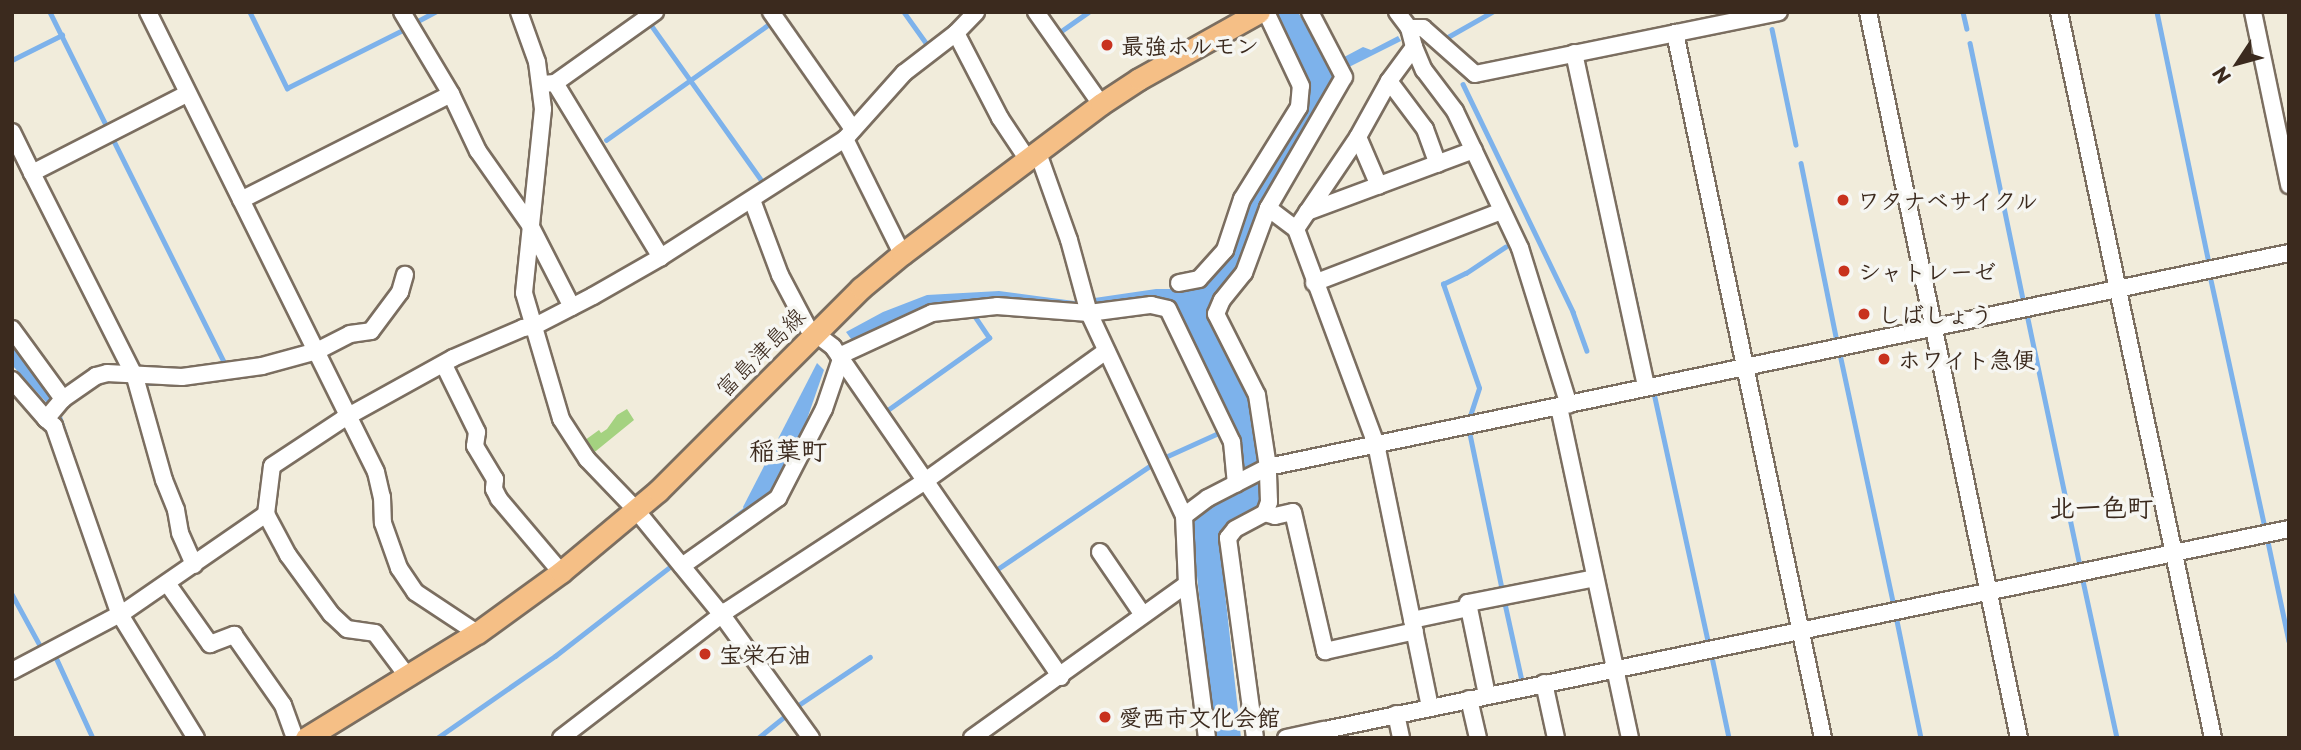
<!DOCTYPE html>
<html>
<head>
<meta charset="utf-8">
<style>
  body { margin:0 }
  #map { position:relative; width:2301px; height:750px; overflow:hidden; background:#f1ecdb; font-family:"Playpen Sans","Klee One",sans-serif }
  div>[style] { position:absolute }
  [style*='--x'] { left:calc(var(--x)*1px); top:calc(var(--y)*1px); width:calc(var(--w)*1px); rotate:calc(var(--a)*1deg) }
  .green>* { inset:0; background:#a4d280 }
  .water>* { inset:0; background:#7db2eb }
  .stream>* { height:4.5px; margin:-2.25px; padding:0 2.25px; transform-origin:2.25px; border-radius:2.25px; background:#7db2eb }
  .roads { filter:drop-shadow(2px 0 #7b6e60) drop-shadow(-2px 0 #7b6e60) drop-shadow(0 2px #7b6e60) drop-shadow(0 -2px #7b6e60) }
  .minor>* { height:16px; margin:-8px; padding:0 8px; transform-origin:8px; border-radius:8px; background:#fff }
  .major>* { height:21px; margin:-10.5px; padding:0 10.5px; transform-origin:10.5px; border-radius:10.5px; background:#f5bf86 }
  .dots>* { width:19px; height:19px; translate:-50% -50%; box-sizing:border-box; border:4px solid #f6f6f2; border-radius:50% }
  span { translate:-50% -50%; white-space:nowrap; text-align:center; line-height:1.15; -webkit-text-stroke:7px #f6f6f2; paint-order:stroke }
  .poi-label { font-size:23px; color:#3b2a1e; font-weight:700 }
  .left { translate:0 -50%; text-align:left }
  .street-label { font-size:23px; color:#3b2a1e }
  .quarter-label { font-size:26px; color:#3b2a1e; font-weight:700 }
  .frame { position:absolute; inset:0; border:14px solid #3b2a1e; pointer-events:none }
  .north { position:absolute; left:2203px; top:28px; width:70px; height:70px; -webkit-text-stroke:5px #f6f6f2; paint-order:stroke; rotate:234deg; font-size:19px; font-weight:700; line-height:28px; text-align:center; color:#3b2a1e }
  .north::after { content:''; display:block; margin:auto; width:24px; height:32px; background:#3b2a1e; clip-path:polygon(50% 0,100% 100%,50% 72%,0 100%) }
</style>
</head>
<body>
<div id="map">
  <div class="green">
    <div style="clip-path:polygon(627px 409px,634px 420px,591px 455px,581px 443px,599px 430px,601px 433px,607px 429px,617px 415px)"></div>
  </div>
  <div class="water">
    <div style="clip-path:polygon(1275px 12px,1298px 12px,1325px 61px,1331px 64px,1363px 47px,1371px 50px,1398px 36px,1401px 41px,1347px 68px,1332px 81px,1333px 88px,1258px 208px,1233px 277px,1209px 307px,1207px 317px,1248px 398px,1261px 486px,1258px 507px,1251px 515px,1228px 526px,1219px 538px,1241px 738px,1214px 738px,1192px 528px,1197px 515px,1238px 493px,1242px 488px,1244px 466px,1240px 449px,1173px 303px,1096px 307px,1002px 299px,854px 343px,846px 332px,883px 312px,927px 295px,999px 291px,1074px 301px,1156px 289px,1194px 289px,1204px 285px,1251px 197px,1302px 116px)"></div>
    <div style="clip-path:polygon(12px 341px,59px 411px,57px 414px,12px 365px)"></div>
    <div style="clip-path:polygon(817px 363px,824px 370px,796px 451px,771px 495px,747px 515px,743px 507px)"></div>
  </div>
  <div class="stream">
    <div style="--x:50;--y:12;--w:131;--a:63.6"></div>
    <div style="--x:250;--y:12;--w:85;--a:64"></div>
    <div style="--x:287;--y:88;--w:134;--a:-26.6"></div>
    <div style="--x:904;--y:12;--w:43;--a:54.5"></div>
    <div style="--x:1963;--y:12;--w:17;--a:77"></div>
    <div style="--x:2157;--y:12;--w:257;--a:78.3"></div>
    <div style="--x:649;--y:22;--w:200;--a:54.6"></div>
    <div style="--x:414;--y:23;--w:24;--a:-28"></div>
    <div style="--x:1772;--y:29;--w:118;--a:78.3"></div>
    <div style="--x:1057;--y:34;--w:38;--a:-35"></div>
    <div style="--x:1446;--y:38;--w:53;--a:-29.5"></div>
    <div style="--x:1970;--y:43;--w:260;--a:78.3"></div>
    <div style="--x:12;--y:60;--w:56;--a:-26.6"></div>
    <div style="--x:1463;--y:84;--w:253;--a:64.2"></div>
    <div style="--x:1573;--y:312;--w:41;--a:70.3"></div>
    <div style="--x:112;--y:137;--w:254;--a:63.5"></div>
    <div style="--x:606;--y:140;--w:204;--a:-35.4"></div>
    <div style="--x:1801;--y:163;--w:182;--a:78.6"></div>
    <div style="--x:1617;--y:215;--w:123;--a:77.8"></div>
    <div style="--x:2211;--y:280;--w:253;--a:77.7"></div>
    <div style="--x:2028;--y:319;--w:248;--a:78.1"></div>
    <div style="--x:1840;--y:354;--w:253;--a:77.9"></div>
    <div style="--x:148;--y:384;--w:27;--a:0"></div>
    <div style="--x:1654;--y:393;--w:254;--a:77.7"></div>
    <div style="--x:889;--y:409;--w:123;--a:-35.4"></div>
    <div style="--x:989;--y:338;--w:29;--a:-124"></div>
    <div style="--x:58;--y:412;--w:51;--a:71.6"></div>
    <div style="--x:1470;--y:416;--w:29;--a:-72"></div>
    <div style="--x:1479;--y:388;--w:110;--a:-109.1"></div>
    <div style="--x:1443;--y:284;--w:25;--a:-26"></div>
    <div style="--x:1466;--y:273;--w:47;--a:-33.7"></div>
    <div style="--x:1470;--y:434;--w:157;--a:78.3"></div>
    <div style="--x:1161;--y:459;--w:68;--a:-24.3"></div>
    <div style="--x:2267;--y:537;--w:106;--a:78.1"></div>
    <div style="--x:700;--y:544;--w:61;--a:-37.6"></div>
    <div style="--x:999;--y:568;--w:187;--a:-34.1"></div>
    <div style="--x:2082;--y:576;--w:166;--a:77.8"></div>
    <div style="--x:12;--y:594;--w:63;--a:61.4"></div>
    <div style="--x:1504;--y:599;--w:84;--a:77.6"></div>
    <div style="--x:1896;--y:616;--w:125;--a:78.4"></div>
    <div style="--x:54;--y:653;--w:94;--a:65.4"></div>
    <div style="--x:1712;--y:657;--w:83;--a:78.1"></div>
    <div style="--x:800;--y:704;--w:84;--a:-33.9"></div>
    <div style="--x:437;--y:738;--w:144;--a:-34.8"></div>
    <div style="--x:555;--y:656;--w:153;--a:-37.8"></div>
    <div style="--x:758;--y:738;--w:33;--a:-39"></div>
  </div>
  <div class="roads">
    <div class="minor">
      <div style="--x:148;--y:12;--w:513;--a:63.63"></div>
      <div style="--x:376;--y:472;--w:26;--a:77"></div>
      <div style="--x:382;--y:497;--w:26;--a:88"></div>
      <div style="--x:383;--y:523;--w:48;--a:70.4"></div>
      <div style="--x:399;--y:568;--w:29;--a:56"></div>
      <div style="--x:415;--y:592;--w:74;--a:33.5"></div>
      <div style="--x:402;--y:12;--w:96;--a:59.1"></div>
      <div style="--x:519;--y:12;--w:53;--a:70.2"></div>
      <div style="--x:537;--y:62;--w:47;--a:82.7"></div>
      <div style="--x:543;--y:109;--w:185;--a:95.9"></div>
      <div style="--x:524;--y:293;--w:131;--a:73.6"></div>
      <div style="--x:561;--y:419;--w:48;--a:57"></div>
      <div style="--x:587;--y:459;--w:71;--a:46.1"></div>
      <div style="--x:636;--y:510;--w:136;--a:50.7"></div>
      <div style="--x:722;--y:615;--w:152;--a:54.1"></div>
      <div style="--x:771;--y:12;--w:143;--a:55"></div>
      <div style="--x:1036;--y:12;--w:113;--a:54.8"></div>
      <div style="--x:1397;--y:12;--w:20;--a:53"></div>
      <div style="--x:1409;--y:28;--w:20;--a:75"></div>
      <div style="--x:1414;--y:47;--w:42;--a:126.3"></div>
      <div style="--x:1389;--y:81;--w:64;--a:119"></div>
      <div style="--x:1358;--y:137;--w:111;--a:124"></div>
      <div style="--x:1296;--y:229;--w:229;--a:69.6"></div>
      <div style="--x:1376;--y:444;--w:268;--a:78.4"></div>
      <div style="--x:1868;--y:12;--w:742;--a:78.25"></div>
      <div style="--x:2059;--y:12;--w:742;--a:78.02"></div>
      <div style="--x:2253;--y:12;--w:177;--a:78.2"></div>
      <div style="--x:1409;--y:28;--w:14;--a:0"></div>
      <div style="--x:1423;--y:28;--w:69;--a:41.5"></div>
      <div style="--x:1475;--y:74;--w:310;--a:-11.5"></div>
      <div style="--x:956;--y:33;--w:96;--a:62.6"></div>
      <div style="--x:1000;--y:118;--w:50;--a:56.3"></div>
      <div style="--x:1675;--y:33;--w:720;--a:78.14"></div>
      <div style="--x:1414;--y:47;--w:25;--a:67"></div>
      <div style="--x:1424;--y:70;--w:51;--a:52.9"></div>
      <div style="--x:1455;--y:111;--w:152;--a:64.6"></div>
      <div style="--x:1520;--y:248;--w:164;--a:72.7"></div>
      <div style="--x:1574;--y:53;--w:342;--a:77.8"></div>
      <div style="--x:1389;--y:81;--w:60;--a:53.1"></div>
      <div style="--x:1425;--y:129;--w:37;--a:70"></div>
      <div style="--x:555;--y:83;--w:123;--a:-35.4"></div>
      <div style="--x:542;--y:84;--w:13;--a:-4"></div>
      <div style="--x:555;--y:83;--w:204;--a:58.7"></div>
      <div style="--x:12;--y:132;--w:46;--a:64"></div>
      <div style="--x:32;--y:173;--w:175;--a:-27.1"></div>
      <div style="--x:1358;--y:137;--w:53;--a:66.8"></div>
      <div style="--x:845;--y:139;--w:128;--a:63.6"></div>
      <div style="--x:1038;--y:153;--w:92;--a:70.4"></div>
      <div style="--x:1069;--y:240;--w:76;--a:74.7"></div>
      <div style="--x:1089;--y:313;--w:224;--a:64.9"></div>
      <div style="--x:1184;--y:516;--w:68;--a:87.5"></div>
      <div style="--x:1187;--y:584;--w:155;--a:82.6"></div>
      <div style="--x:32;--y:173;--w:229;--a:63.2"></div>
      <div style="--x:135;--y:377;--w:107;--a:74.3"></div>
      <div style="--x:164;--y:480;--w:32;--a:68"></div>
      <div style="--x:176;--y:510;--w:23;--a:80"></div>
      <div style="--x:180;--y:533;--w:35;--a:66"></div>
      <div style="--x:241;--y:200;--w:235;--a:-26.8"></div>
      <div style="--x:451;--y:94;--w:63;--a:64.7"></div>
      <div style="--x:478;--y:151;--w:90;--a:54.9"></div>
      <div style="--x:530;--y:225;--w:92;--a:62.9"></div>
      <div style="--x:752;--y:200;--w:80;--a:69.5"></div>
      <div style="--x:780;--y:275;--w:60;--a:62.2"></div>
      <div style="--x:808;--y:328;--w:31;--a:37"></div>
      <div style="--x:833;--y:347;--w:401;--a:55.4"></div>
      <div style="--x:1268;--y:208;--w:151;--a:-59.9"></div>
      <div style="--x:1344;--y:77;--w:73;--a:-117.6"></div>
      <div style="--x:1307;--y:212;--w:178;--a:-20.4"></div>
      <div style="--x:1179;--y:283;--w:20;--a:-11"></div>
      <div style="--x:1199;--y:279;--w:39;--a:-48"></div>
      <div style="--x:1225;--y:250;--w:54;--a:-71.6"></div>
      <div style="--x:1242;--y:199;--w:108;--a:-58.2"></div>
      <div style="--x:1299;--y:107;--w:21;--a:-85"></div>
      <div style="--x:1301;--y:86;--w:82;--a:-115.3"></div>
      <div style="--x:1314;--y:283;--w:201;--a:-21"></div>
      <div style="--x:12;--y:329;--w:87;--a:53.9"></div>
      <div style="--x:839;--y:356;--w:102;--a:-24.8"></div>
      <div style="--x:932;--y:313;--w:65;--a:-6.1"></div>
      <div style="--x:997;--y:306;--w:92;--a:4.4"></div>
      <div style="--x:1089;--y:313;--w:63;--a:-7.4"></div>
      <div style="--x:1151;--y:305;--w:17;--a:13"></div>
      <div style="--x:1168;--y:309;--w:148;--a:64.3"></div>
      <div style="--x:1232;--y:442;--w:42;--a:84.6"></div>
      <div style="--x:444;--y:365;--w:75;--a:63.8"></div>
      <div style="--x:477;--y:432;--w:14;--a:98"></div>
      <div style="--x:475;--y:446;--w:39;--a:59"></div>
      <div style="--x:495;--y:479;--w:10;--a:96"></div>
      <div style="--x:494;--y:489;--w:11;--a:63"></div>
      <div style="--x:499;--y:499;--w:96;--a:49.7"></div>
      <div style="--x:12;--y:380;--w:52;--a:48.9"></div>
      <div style="--x:46;--y:419;--w:26;--a:-50"></div>
      <div style="--x:63;--y:399;--w:40;--a:-34.9"></div>
      <div style="--x:96;--y:376;--w:11;--a:-15"></div>
      <div style="--x:107;--y:373;--w:75;--a:3.1"></div>
      <div style="--x:182;--y:377;--w:81;--a:-7.8"></div>
      <div style="--x:262;--y:366;--w:57;--a:-15.3"></div>
      <div style="--x:317;--y:351;--w:37;--a:-27"></div>
      <div style="--x:350;--y:334;--w:21;--a:-8"></div>
      <div style="--x:371;--y:331;--w:49;--a:-53.4"></div>
      <div style="--x:400;--y:292;--w:18;--a:-74"></div>
      <div style="--x:1559;--y:407;--w:339;--a:77.9"></div>
      <div style="--x:46;--y:419;--w:11;--a:41"></div>
      <div style="--x:54;--y:426;--w:198;--a:70.8"></div>
      <div style="--x:119;--y:613;--w:147;--a:58.4"></div>
      <div style="--x:1265;--y:513;--w:10;--a:17"></div>
      <div style="--x:1275;--y:516;--w:18;--a:-13"></div>
      <div style="--x:1293;--y:512;--w:143;--a:77"></div>
      <div style="--x:1325;--y:651;--w:92;--a:-12.5"></div>
      <div style="--x:266;--y:514;--w:47;--a:61.8"></div>
      <div style="--x:288;--y:555;--w:73;--a:53.9"></div>
      <div style="--x:331;--y:614;--w:22;--a:43"></div>
      <div style="--x:347;--y:629;--w:28;--a:8"></div>
      <div style="--x:375;--y:633;--w:55;--a:53.1"></div>
      <div style="--x:1184;--y:516;--w:30;--a:-37"></div>
      <div style="--x:1208;--y:498;--w:68;--a:-27.3"></div>
      <div style="--x:1268;--y:467;--w:1043;--a:-11.84"></div>
      <div style="--x:1100;--y:552;--w:76;--a:55.7"></div>
      <div style="--x:682;--y:566;--w:118;--a:-35.3"></div>
      <div style="--x:778;--y:498;--w:100;--a:-62.7"></div>
      <div style="--x:824;--y:409;--w:53;--a:-71.2"></div>
      <div style="--x:167;--y:583;--w:75;--a:54.8"></div>
      <div style="--x:210;--y:644;--w:26;--a:-21"></div>
      <div style="--x:234;--y:635;--w:85;--a:55"></div>
      <div style="--x:283;--y:705;--w:35;--a:70"></div>
      <div style="--x:1412;--y:620;--w:58;--a:-11.9"></div>
      <div style="--x:12;--y:671;--w:127;--a:-27.8"></div>
      <div style="--x:124;--y:612;--w:173;--a:-34.6"></div>
      <div style="--x:266;--y:514;--w:48;--a:-82.9"></div>
      <div style="--x:272;--y:466;--w:85;--a:-33.5"></div>
      <div style="--x:343;--y:419;--w:126;--a:-29"></div>
      <div style="--x:453;--y:358;--w:76;--a:-23.2"></div>
      <div style="--x:523;--y:328;--w:12;--a:-9"></div>
      <div style="--x:535;--y:326;--w:65;--a:-27.3"></div>
      <div style="--x:593;--y:296;--w:78;--a:-29.8"></div>
      <div style="--x:661;--y:257;--w:219;--a:-32.7"></div>
      <div style="--x:845;--y:139;--w:89;--a:-48.2"></div>
      <div style="--x:904;--y:73;--w:66;--a:-37.6"></div>
      <div style="--x:956;--y:33;--w:29;--a:-46"></div>
      <div style="--x:1544;--y:683;--w:56;--a:77.7"></div>
      <div style="--x:1487;--y:695;--w:94;--a:-101.7"></div>
      <div style="--x:1468;--y:603;--w:129;--a:-11.1"></div>
      <div style="--x:1469;--y:699;--w:40;--a:77"></div>
      <div style="--x:1396;--y:714;--w:25;--a:78"></div>
      <div style="--x:561;--y:738;--w:210;--a:-37.5"></div>
      <div style="--x:728;--y:610;--w:235;--a:-33.2"></div>
      <div style="--x:925;--y:481;--w:223;--a:-35.7"></div>
      <div style="--x:972;--y:738;--w:264;--a:-35.6"></div>
      <div style="--x:1255;--y:738;--w:202;--a:-97.7"></div>
      <div style="--x:1228;--y:538;--w:11;--a:-52"></div>
      <div style="--x:1235;--y:529;--w:34;--a:-28"></div>
      <div style="--x:1265;--y:513;--w:12;--a:-70"></div>
      <div style="--x:1269;--y:502;--w:35;--a:-92"></div>
      <div style="--x:1268;--y:467;--w:73;--a:-98.7"></div>
      <div style="--x:1257;--y:395;--w:91;--a:-116.8"></div>
      <div style="--x:1216;--y:314;--w:15;--a:-67"></div>
      <div style="--x:1222;--y:300;--w:35;--a:-51"></div>
      <div style="--x:1244;--y:273;--w:69;--a:-69.7"></div>
      <div style="--x:1268;--y:208;--w:35;--a:37"></div>
      <div style="--x:1286;--y:738;--w:40;--a:-12"></div>
      <div style="--x:1327;--y:738;--w:8;--a:-104"></div>
      <div style="--x:1325;--y:730;--w:985;--a:-11.78"></div>
    </div>
    <div class="major">
      <div style="--x:306;--y:738;--w:201;--a:-31.6"></div>
      <div style="--x:477;--y:633;--w:104;--a:-36"></div>
      <div style="--x:561;--y:572;--w:126;--a:-39.9"></div>
      <div style="--x:658;--y:491;--w:287;--a:-45"></div>
      <div style="--x:861;--y:288;--w:53;--a:-39.7"></div>
      <div style="--x:902;--y:254;--w:249;--a:-37"></div>
      <div style="--x:1101;--y:104;--w:45;--a:-33.3"></div>
      <div style="--x:1139;--y:79;--w:137;--a:-29.2"></div>
    </div>
  </div>
  <div class="dots">
    <div style="left:1107px;top:45px;background:#c8321e"></div>
    <div style="left:1843px;top:200px;background:#c8321e"></div>
    <div style="left:1844px;top:271px;background:#c8321e"></div>
    <div style="left:1864px;top:314px;background:#c8321e"></div>
    <div style="left:1884px;top:359px;background:#c8321e"></div>
    <div style="left:705px;top:654px;background:#c8321e"></div>
    <div style="left:1105px;top:717px;background:#c8321e"></div>
  </div>
  <div class="poi-label">
    <span class="left" style="left:1121px;top:45px">最強ホルモン</span>
    <span class="left" style="left:1857px;top:200px">ワタナベサイクル</span>
    <span class="left" style="left:1858px;top:271px">シャトレーゼ</span>
    <span class="left" style="left:1878px;top:314px">しばしょう</span>
    <span class="left" style="left:1898px;top:359px">ホワイト急便</span>
    <span class="left" style="left:719px;top:654px">宝栄石油</span>
    <span class="left" style="left:1119px;top:717px">愛西市文化会館</span>
  </div>
  <div class="street-label">
    <span style="left:760px;top:352px;rotate:-45deg">富島津島線</span>
  </div>
  <div class="quarter-label">
    <span style="left:788px;top:450px">稲葉町</span>
    <span style="left:2101px;top:507px">北一色町</span>
  </div>
  <div class="frame"></div>
  <div class="north">N</div>
</div>
</body>
</html>
